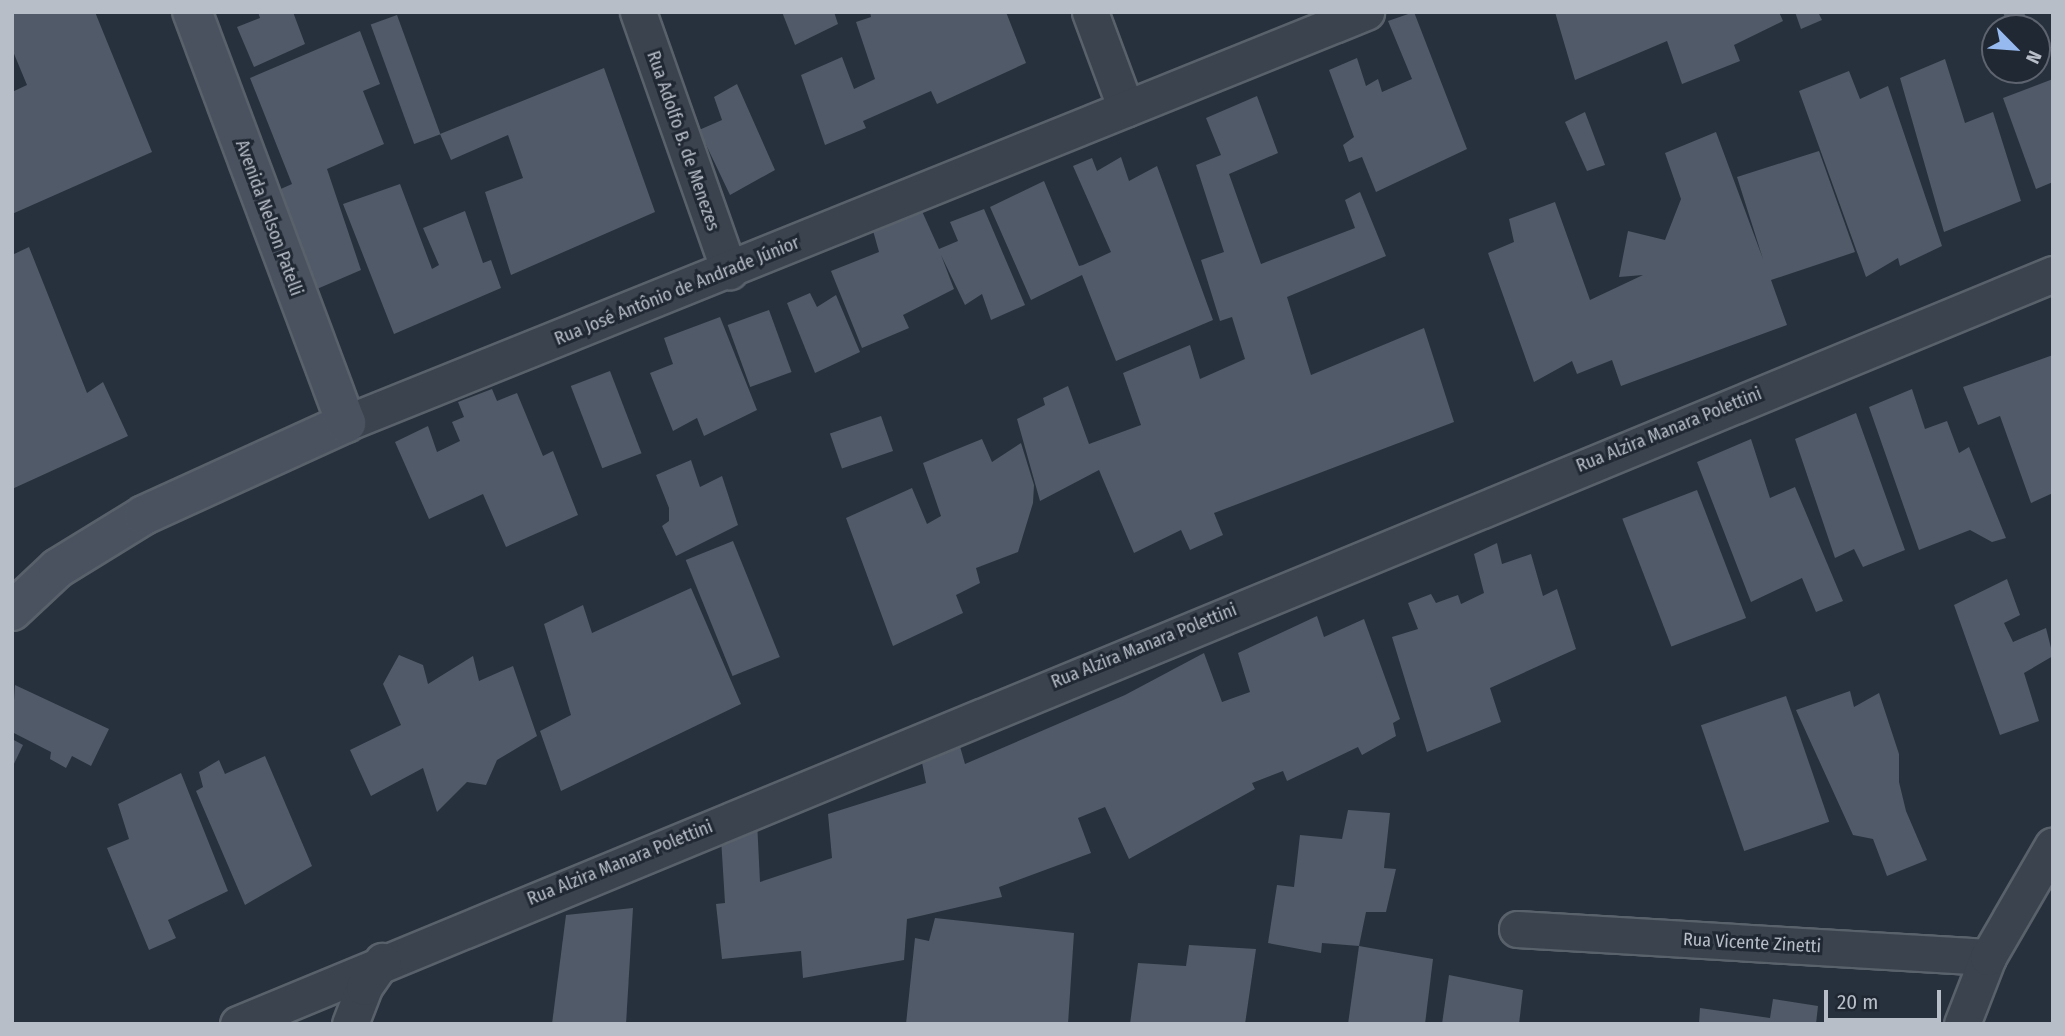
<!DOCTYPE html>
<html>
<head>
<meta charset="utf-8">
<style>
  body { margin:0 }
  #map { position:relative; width:2065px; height:1036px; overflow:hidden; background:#27313d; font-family:"Fira Sans Condensed",sans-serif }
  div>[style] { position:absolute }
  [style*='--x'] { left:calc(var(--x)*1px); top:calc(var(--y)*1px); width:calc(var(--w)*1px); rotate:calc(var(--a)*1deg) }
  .building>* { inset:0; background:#515a68; transform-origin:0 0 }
  .roads { filter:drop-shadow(2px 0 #59616b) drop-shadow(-2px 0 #59616b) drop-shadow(0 2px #59616b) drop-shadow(0 -2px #59616b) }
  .street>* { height:35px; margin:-17.5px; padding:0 17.5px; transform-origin:17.5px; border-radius:17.5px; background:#3b434e }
  .secondary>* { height:38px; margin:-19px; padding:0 19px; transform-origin:19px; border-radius:19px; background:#4a5260 }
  span { translate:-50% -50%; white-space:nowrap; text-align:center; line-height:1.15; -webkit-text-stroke:6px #202833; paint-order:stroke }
  .street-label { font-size:18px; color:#b8bec8 }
  .frame { position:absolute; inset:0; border:14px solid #b8bec8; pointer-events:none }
  .north { position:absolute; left:1981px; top:14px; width:70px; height:70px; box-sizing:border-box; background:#202833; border:2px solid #5d646f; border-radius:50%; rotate:115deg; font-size:19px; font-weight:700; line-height:28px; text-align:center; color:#b8bec8 }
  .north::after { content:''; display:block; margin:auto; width:24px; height:32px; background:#96b9ef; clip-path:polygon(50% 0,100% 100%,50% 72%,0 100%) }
  .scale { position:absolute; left:1824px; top:990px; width:117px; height:32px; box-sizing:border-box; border:4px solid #b8bec8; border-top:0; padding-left:9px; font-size:21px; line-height:24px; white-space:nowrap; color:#b8bec8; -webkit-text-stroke:5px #202833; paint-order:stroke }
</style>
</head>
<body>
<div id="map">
  <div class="building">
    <div style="clip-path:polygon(12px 12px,95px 12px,152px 152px,12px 214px,12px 92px,27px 85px,12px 49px)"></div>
    <div style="clip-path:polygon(258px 12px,293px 12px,305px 44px,254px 67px,237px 27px,260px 18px)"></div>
    <div style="clip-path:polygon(782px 12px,834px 12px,838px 24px,795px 45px)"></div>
    <div style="clip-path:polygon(870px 12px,1006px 12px,1026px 63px,937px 104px,931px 91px,863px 121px,866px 128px,825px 145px,801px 75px,842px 57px,854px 89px,875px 79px,856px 22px,871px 17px)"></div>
    <div style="clip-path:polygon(1414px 12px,1467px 149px,1376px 192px,1362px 157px,1349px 162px,1343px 145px,1354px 137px,1329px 70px,1357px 58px,1366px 86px,1378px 79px,1382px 92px,1412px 79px,1388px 21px)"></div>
    <div style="clip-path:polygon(1555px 12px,1779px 12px,1783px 21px,1734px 45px,1740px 61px,1682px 84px,1667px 41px,1575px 80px)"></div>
    <div style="clip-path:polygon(1795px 12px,1818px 12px,1822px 20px,1801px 29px)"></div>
    <div style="clip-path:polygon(2003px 12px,2024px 12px,2029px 28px,2008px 28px)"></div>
    <div style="left:397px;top:15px;width:127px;height:28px;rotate:70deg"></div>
    <div style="clip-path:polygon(360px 31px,380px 84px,363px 91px,384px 144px,327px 169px,361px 270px,310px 292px,274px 192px,292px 184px,250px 78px)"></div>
    <div style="clip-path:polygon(1945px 59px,1965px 123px,1993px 112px,2021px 201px,1944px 232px,1900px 78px)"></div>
    <div style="clip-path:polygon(604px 68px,655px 212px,511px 275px,485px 192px,523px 178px,508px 135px,451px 160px,440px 134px)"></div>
    <div style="clip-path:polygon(1849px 71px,1860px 99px,1888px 86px,1942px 246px,1900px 266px,1898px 258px,1866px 277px,1799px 91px)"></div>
    <div style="clip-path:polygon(2053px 79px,2053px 182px,2036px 189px,2003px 98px)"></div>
    <div style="clip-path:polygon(737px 84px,775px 170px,730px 195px,699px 130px,722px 120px,714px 97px)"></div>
    <div style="clip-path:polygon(1257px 96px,1278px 153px,1229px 174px,1261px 264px,1355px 228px,1345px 200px,1360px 192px,1386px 256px,1287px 297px,1311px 375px,1424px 328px,1454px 422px,1214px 513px,1223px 535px,1190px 550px,1181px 530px,1134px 553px,1099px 470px,1040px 501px,1017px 419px,1045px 405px,1043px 398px,1068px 386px,1089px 444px,1141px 425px,1123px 373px,1190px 345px,1200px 379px,1245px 359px,1232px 317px,1220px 321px,1201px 260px,1224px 252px,1196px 165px,1221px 155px,1206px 118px)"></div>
    <div style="clip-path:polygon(1585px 112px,1605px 165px,1587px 171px,1565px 122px)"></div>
    <div style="clip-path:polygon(1716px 132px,1763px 259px,1737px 177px,1819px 151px,1855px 252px,1771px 280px,1787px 325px,1621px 386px,1612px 360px,1577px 374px,1572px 361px,1534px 382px,1488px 253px,1514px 242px,1509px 219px,1555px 202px,1590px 300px,1643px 275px,1619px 277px,1628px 231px,1665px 240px,1681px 199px,1665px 153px)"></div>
    <div style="clip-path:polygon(1121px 157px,1129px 181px,1157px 166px,1213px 320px,1116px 361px,1082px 275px,1031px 300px,990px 207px,1044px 181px,1079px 266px,1083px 265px,1111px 252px,1073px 166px,1092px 158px,1097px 171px)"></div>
    <div style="clip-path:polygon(400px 184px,432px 269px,439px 265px,423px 228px,465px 211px,483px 263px,491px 260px,501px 288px,394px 334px,343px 204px)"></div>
    <div style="clip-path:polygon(921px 209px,939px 249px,958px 241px,950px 222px,984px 209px,1025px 305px,991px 320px,982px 294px,965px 305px,941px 255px,954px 289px,903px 315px,909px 328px,862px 348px,831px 271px,879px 252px,872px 227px)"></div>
    <div style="clip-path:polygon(29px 247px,87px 393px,103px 382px,128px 436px,12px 489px,12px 255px)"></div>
    <div style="clip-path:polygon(810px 293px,817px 307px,836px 295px,860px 352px,815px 373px,787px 303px)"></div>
    <div style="left:769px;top:310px;width:66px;height:44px;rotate:70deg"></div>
    <div style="clip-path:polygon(720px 317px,757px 410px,704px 436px,697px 418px,673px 431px,650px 373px,673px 364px,664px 338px)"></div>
    <div style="clip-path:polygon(2053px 355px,2053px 493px,2031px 503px,2000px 416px,1978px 425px,1963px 387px)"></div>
    <div style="left:610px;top:371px;width:88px;height:42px;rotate:69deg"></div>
    <div style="clip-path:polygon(492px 389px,497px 401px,517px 393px,543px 456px,553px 451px,578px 515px,506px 547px,483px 494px,429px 519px,395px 442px,428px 426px,437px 452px,460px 441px,452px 422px,464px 417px,458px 402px)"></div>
    <div style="clip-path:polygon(1912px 389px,1925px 429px,1947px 421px,1959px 453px,1969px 447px,2006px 538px,1992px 542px,1970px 530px,1919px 550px,1869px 407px)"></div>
    <div style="clip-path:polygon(1856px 413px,1905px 550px,1863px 567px,1854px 549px,1835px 558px,1795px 439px)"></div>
    <div style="left:881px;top:416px;width:37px;height:54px;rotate:71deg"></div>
    <div style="clip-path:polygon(982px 439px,992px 462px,1021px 443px,1034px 485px,1033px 503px,1018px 552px,976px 568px,980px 583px,956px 595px,963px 613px,893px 646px,846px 518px,912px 488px,927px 524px,941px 516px,923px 463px)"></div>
    <div style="clip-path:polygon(1751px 439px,1770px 498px,1795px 487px,1843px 601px,1816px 612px,1802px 578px,1751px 602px,1697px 462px)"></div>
    <div style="clip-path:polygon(691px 460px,700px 487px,722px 476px,738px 525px,676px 556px,662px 526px,669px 521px,669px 508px,656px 475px)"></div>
    <div style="left:1697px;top:490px;width:137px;height:80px;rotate:69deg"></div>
    <div style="left:733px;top:541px;width:125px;height:51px;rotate:68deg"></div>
    <div style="clip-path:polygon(1497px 543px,1502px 564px,1531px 554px,1543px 596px,1557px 589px,1576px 649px,1490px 688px,1501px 722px,1427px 752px,1392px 637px,1418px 629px,1408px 603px,1431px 594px,1436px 603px,1458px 595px,1461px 604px,1484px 593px,1474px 554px)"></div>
    <div style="clip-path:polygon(2007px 579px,2020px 615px,2004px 623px,2013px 642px,2046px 628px,2053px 656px,2024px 673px,2039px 721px,2000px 735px,1954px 605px)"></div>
    <div style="clip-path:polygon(691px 588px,741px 704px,561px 791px,540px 731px,571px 715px,544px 624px,583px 605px,592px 633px)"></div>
    <div style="clip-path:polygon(1317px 616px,1324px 637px,1364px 619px,1400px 719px,1393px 723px,1396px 736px,1362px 755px,1358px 747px,1287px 781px,1283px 771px,1252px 783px,1255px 789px,1129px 859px,1105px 807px,1078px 818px,1091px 853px,999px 887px,1002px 897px,907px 919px,904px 960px,803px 978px,801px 951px,722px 959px,716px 904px,725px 903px,721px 838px,757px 821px,760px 882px,832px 858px,828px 814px,926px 783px,920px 752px,957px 736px,965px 764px,1125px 695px,1204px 653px,1222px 702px,1250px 692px,1238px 653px)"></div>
    <div style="clip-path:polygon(399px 655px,423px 665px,428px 684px,473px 656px,479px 681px,513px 666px,537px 736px,497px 760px,486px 785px,467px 782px,437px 812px,423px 768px,371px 796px,350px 750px,401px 725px,383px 684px)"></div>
    <div style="clip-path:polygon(15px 685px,109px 729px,91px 766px,72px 756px,66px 768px,50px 759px,51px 752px,12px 732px)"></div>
    <div style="clip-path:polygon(1850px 691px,1854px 707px,1879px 693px,1899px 754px,1899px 782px,1906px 811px,1927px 860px,1887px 876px,1873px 839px,1853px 835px,1796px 710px)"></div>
    <div style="left:1786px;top:696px;width:133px;height:90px;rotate:71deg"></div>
    <div style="clip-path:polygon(12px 739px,23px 745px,12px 768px)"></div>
    <div style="clip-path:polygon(265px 756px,312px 866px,245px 905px,196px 791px,203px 787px,199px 772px,219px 760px,225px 774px)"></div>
    <div style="clip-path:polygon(181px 773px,228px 891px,168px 920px,176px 938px,149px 950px,107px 848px,129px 839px,118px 804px)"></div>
    <div style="clip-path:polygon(1348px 810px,1390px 813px,1384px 868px,1396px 869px,1386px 912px,1366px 912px,1359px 946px,1322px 943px,1321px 953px,1268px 943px,1277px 885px,1294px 887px,1300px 835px,1342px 839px)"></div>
    <div style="clip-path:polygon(633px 908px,626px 1024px,552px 1024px,566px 915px)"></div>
    <div style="clip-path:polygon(935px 918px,1074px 933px,1068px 1024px,906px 1024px,915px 938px,929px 941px)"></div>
    <div style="clip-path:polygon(1189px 945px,1256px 949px,1245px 1024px,1130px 1024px,1138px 963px,1186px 966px)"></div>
    <div style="clip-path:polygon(1359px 946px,1433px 959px,1425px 1024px,1348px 1024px)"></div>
    <div style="clip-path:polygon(1449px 975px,1523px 990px,1519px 1024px,1442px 1024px)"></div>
    <div style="clip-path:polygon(1773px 999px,1818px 1006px,1816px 1024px,1699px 1024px,1700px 1008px,1770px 1018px)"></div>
  </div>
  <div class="roads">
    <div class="street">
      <div style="--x:638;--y:12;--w:275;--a:70.6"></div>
      <div style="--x:1090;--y:12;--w:103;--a:69.6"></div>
      <div style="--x:346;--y:423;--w:1100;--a:-21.95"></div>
      <div style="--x:1517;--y:929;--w:472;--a:3.4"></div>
      <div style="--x:238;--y:1024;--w:1964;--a:-22.45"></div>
      <div style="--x:350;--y:1024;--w:40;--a:-69"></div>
      <div style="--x:364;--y:987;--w:32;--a:-55"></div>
      <div style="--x:1962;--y:1024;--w:72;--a:-68.8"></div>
      <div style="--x:1988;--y:957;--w:129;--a:-59.9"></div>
    </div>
    <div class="secondary">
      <div style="--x:12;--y:611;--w:63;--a:-43.1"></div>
      <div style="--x:58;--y:568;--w:101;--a:-31.6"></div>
      <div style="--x:144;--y:515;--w:222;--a:-24.5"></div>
      <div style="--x:346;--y:423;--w:439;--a:-110.5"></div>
    </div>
  </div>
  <div class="street-label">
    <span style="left:683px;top:141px;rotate:71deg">Rua Adolfo B. de Menezes</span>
    <span style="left:269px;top:218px;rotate:70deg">Avenida Nelson Patelli</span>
    <span style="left:677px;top:291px;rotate:-22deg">Rua José Antônio de Andrade Júnior</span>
    <span style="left:1669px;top:430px;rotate:-22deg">Rua Alzira Manara Polettini</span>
    <span style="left:1144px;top:646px;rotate:-22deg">Rua Alzira Manara Polettini</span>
    <span style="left:620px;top:863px;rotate:-22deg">Rua Alzira Manara Polettini</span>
    <span style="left:1752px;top:943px;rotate:3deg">Rua Vicente Zinetti</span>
  </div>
  <div class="frame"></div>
  <div class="north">N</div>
  <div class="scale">20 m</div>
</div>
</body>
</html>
